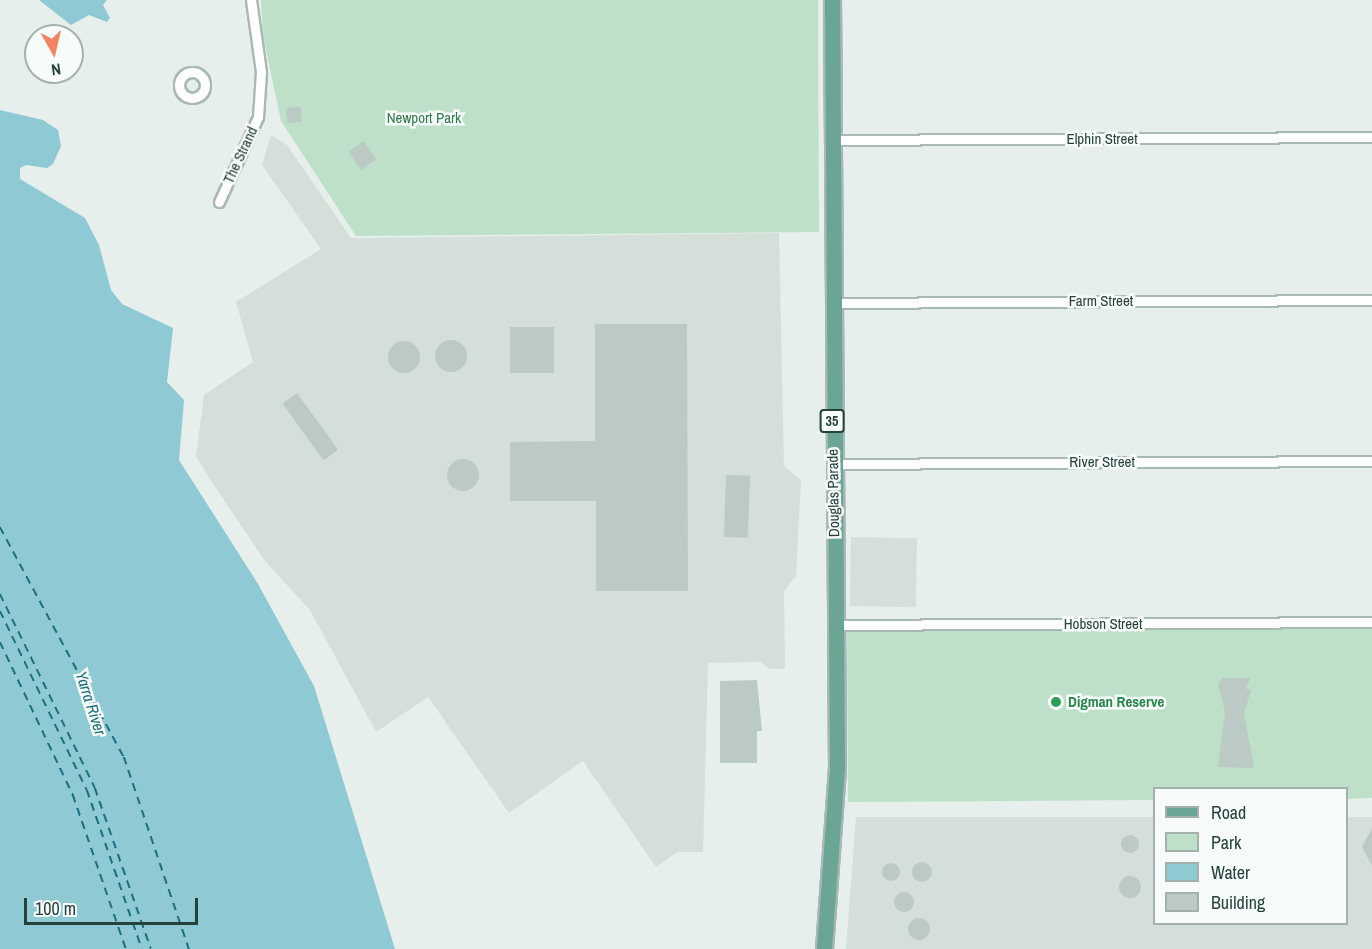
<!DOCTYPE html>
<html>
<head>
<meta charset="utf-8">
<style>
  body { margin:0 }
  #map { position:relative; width:1372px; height:949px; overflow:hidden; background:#e6efeb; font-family:"Archivo Narrow",sans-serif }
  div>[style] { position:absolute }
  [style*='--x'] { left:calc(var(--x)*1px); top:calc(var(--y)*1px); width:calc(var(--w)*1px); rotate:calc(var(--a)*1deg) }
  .built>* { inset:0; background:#d4dfda; transform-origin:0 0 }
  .green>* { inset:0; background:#bfe0c8 }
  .water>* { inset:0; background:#8ec9d4 }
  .ferry>* { height:1.5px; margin-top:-0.75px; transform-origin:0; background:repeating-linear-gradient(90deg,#1c6f80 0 8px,transparent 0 14px) }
  .building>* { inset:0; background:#bbcac4; transform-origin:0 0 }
  .round { border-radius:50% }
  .roads { filter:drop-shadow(2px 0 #a8b8b2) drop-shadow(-2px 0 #a8b8b2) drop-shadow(0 2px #a8b8b2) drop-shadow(0 -2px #a8b8b2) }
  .street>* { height:9px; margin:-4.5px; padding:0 4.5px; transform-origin:4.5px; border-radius:4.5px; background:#fff }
  .street>.ring { margin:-4.5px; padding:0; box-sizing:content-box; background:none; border:9px solid #fff; border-radius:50% }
  .primary>* { height:15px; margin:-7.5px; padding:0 7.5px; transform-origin:7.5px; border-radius:7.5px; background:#6aa596 }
  .dots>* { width:16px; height:16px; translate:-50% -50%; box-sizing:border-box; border:3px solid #f7fbf9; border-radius:50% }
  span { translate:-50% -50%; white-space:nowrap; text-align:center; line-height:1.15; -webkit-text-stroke:5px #f7fbf9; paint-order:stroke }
  .shield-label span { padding:2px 4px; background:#f7fbf9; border:2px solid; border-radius:4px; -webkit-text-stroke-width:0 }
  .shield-label { font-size:14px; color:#24423a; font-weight:700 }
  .park-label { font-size:15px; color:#2d7a4b }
  .street-label { font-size:15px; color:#24423a }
  .leisure-label { font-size:15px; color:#27864d; font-weight:700 }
  .left { translate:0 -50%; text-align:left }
  .water-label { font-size:16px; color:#1c6f80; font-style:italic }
  .legend { position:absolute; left:1153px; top:787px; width:195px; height:138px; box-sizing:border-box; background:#f7fbf9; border:2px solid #a3b1ad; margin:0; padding:8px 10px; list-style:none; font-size:18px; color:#24423a }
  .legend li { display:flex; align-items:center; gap:12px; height:30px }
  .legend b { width:30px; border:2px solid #a3b1ad }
  .north { position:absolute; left:24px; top:24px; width:60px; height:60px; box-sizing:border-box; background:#f7fbf9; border:2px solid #a3b1ad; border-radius:50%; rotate:172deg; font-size:16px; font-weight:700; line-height:24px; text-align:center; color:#24423a }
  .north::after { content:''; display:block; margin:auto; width:21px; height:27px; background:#f4845f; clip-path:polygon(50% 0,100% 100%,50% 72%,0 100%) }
  .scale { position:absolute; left:24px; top:898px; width:174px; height:27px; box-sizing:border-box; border:3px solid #24423a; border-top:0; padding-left:8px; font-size:18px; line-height:21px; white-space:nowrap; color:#24423a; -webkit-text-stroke:4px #f7fbf9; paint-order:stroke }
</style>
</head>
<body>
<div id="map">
  <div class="built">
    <div style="clip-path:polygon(271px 135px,287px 145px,351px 238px,779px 233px,784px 466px,801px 480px,796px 576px,784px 591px,785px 669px,770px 669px,760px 662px,708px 663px,703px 852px,677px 852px,656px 867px,583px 761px,509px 813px,428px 697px,376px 732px,310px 610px,265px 561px,212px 482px,196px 456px,204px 395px,253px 362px,236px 302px,321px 249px,262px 165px)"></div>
    <div style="left:851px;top:537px;width:66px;height:69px;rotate:1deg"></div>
    <div style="clip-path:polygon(856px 817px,1154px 817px,1154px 924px,1346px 924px,1347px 817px,1372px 817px,1372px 949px,846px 949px)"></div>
  </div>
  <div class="green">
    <div style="clip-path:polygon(261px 0,818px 0,819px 232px,356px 236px,281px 121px,263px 36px)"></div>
    <div style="clip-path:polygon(1372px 622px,1372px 798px,1347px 799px,1346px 788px,1154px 788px,1154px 800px,848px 802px,847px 625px)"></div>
  </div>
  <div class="water">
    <div style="clip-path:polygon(39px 0,107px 0,103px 5px,110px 18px,107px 22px,89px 15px,71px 25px)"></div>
    <div style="clip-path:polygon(0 110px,43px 120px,58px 130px,61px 146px,53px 164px,47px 168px,26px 165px,20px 168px,20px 179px,85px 218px,99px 245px,111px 290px,122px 304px,173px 328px,167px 382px,184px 400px,179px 460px,258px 584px,314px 686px,395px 949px,0 949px)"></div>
  </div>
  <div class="ferry">
    <div style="--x:0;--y:527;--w:261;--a:61.7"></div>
    <div style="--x:124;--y:757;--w:203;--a:71.3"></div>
    <div style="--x:0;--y:594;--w:216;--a:63.9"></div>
    <div style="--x:95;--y:788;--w:170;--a:70.8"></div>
    <div style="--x:0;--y:611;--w:199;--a:64.1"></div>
    <div style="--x:87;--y:790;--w:168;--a:70.9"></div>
    <div style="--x:0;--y:642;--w:170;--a:64.5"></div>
    <div style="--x:73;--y:795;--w:163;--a:71"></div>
  </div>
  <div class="building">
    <div style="left:301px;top:107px;width:15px;height:15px;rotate:86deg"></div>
    <div style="left:364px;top:141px;width:22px;height:19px;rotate:56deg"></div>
    <div style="clip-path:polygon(595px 324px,687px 324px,688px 591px,596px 591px,596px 501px,510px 501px,510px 442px,595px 441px)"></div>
    <div style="left:510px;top:327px;width:44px;height:46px"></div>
    <div class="round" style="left:435px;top:340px;width:32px;height:32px"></div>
    <div class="round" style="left:388px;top:341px;width:32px;height:32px"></div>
    <div style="left:297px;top:393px;width:70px;height:18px;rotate:54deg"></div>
    <div class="round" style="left:447px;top:459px;width:32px;height:32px"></div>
    <div style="left:726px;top:475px;width:24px;height:62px;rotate:2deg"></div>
    <div style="clip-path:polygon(1222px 678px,1250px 678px,1246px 689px,1251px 690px,1244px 714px,1254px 768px,1218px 767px,1225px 712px,1218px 685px)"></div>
    <div style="clip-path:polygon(757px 680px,762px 731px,757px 731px,757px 763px,720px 763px,720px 681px)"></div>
    <div style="clip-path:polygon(1372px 828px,1372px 866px,1362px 847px)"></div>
    <div class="round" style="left:1121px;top:835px;width:18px;height:18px"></div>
    <div class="round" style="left:912px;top:862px;width:20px;height:20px"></div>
    <div class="round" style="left:882px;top:863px;width:18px;height:18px"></div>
    <div class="round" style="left:1119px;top:876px;width:22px;height:22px"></div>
    <div class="round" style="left:894px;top:892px;width:20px;height:20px"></div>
    <div class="round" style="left:908px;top:918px;width:22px;height:22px"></div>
  </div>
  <div class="roads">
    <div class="street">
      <div class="ring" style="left:179px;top:72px;width:17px;height:17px"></div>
      <div style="--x:832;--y:140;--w:540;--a:-0.32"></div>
      <div style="--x:219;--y:202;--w:94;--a:-65.4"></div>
      <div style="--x:258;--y:117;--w:45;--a:-86.2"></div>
      <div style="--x:261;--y:72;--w:73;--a:-97.9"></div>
      <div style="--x:831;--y:303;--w:541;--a:-0.32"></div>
      <div style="--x:832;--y:464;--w:540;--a:-0.32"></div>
      <div style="--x:834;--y:625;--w:538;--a:-0.32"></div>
    </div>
    <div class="primary">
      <div style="--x:824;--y:949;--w:181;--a:-85.9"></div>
      <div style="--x:837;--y:768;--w:768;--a:-90.37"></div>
    </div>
  </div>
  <div class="dots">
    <div style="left:1056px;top:702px;background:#2e9e5b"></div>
  </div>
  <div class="shield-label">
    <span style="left:832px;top:421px">35</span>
  </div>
  <div class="park-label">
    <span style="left:424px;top:118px">Newport Park</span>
  </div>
  <div class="street-label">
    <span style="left:1102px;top:139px">Elphin Street</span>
    <span style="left:240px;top:155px;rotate:-65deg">The Strand</span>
    <span style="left:1101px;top:301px">Farm Street</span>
    <span style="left:1102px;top:462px">River Street</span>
    <span style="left:833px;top:493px;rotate:-91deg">Douglas Parade</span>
    <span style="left:1103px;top:624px">Hobson Street</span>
  </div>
  <div class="leisure-label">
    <span class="left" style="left:1068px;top:702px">Digman Reserve</span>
  </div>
  <div class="water-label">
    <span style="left:91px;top:703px;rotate:72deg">Yarra River</span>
  </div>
  <ul class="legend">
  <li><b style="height:8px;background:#6aa596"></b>Road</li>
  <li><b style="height:16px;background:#bfe0c8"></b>Park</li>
  <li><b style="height:16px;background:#8ec9d4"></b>Water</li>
  <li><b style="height:16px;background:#bbcac4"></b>Building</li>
  </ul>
  <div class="north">N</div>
  <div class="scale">100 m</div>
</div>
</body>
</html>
